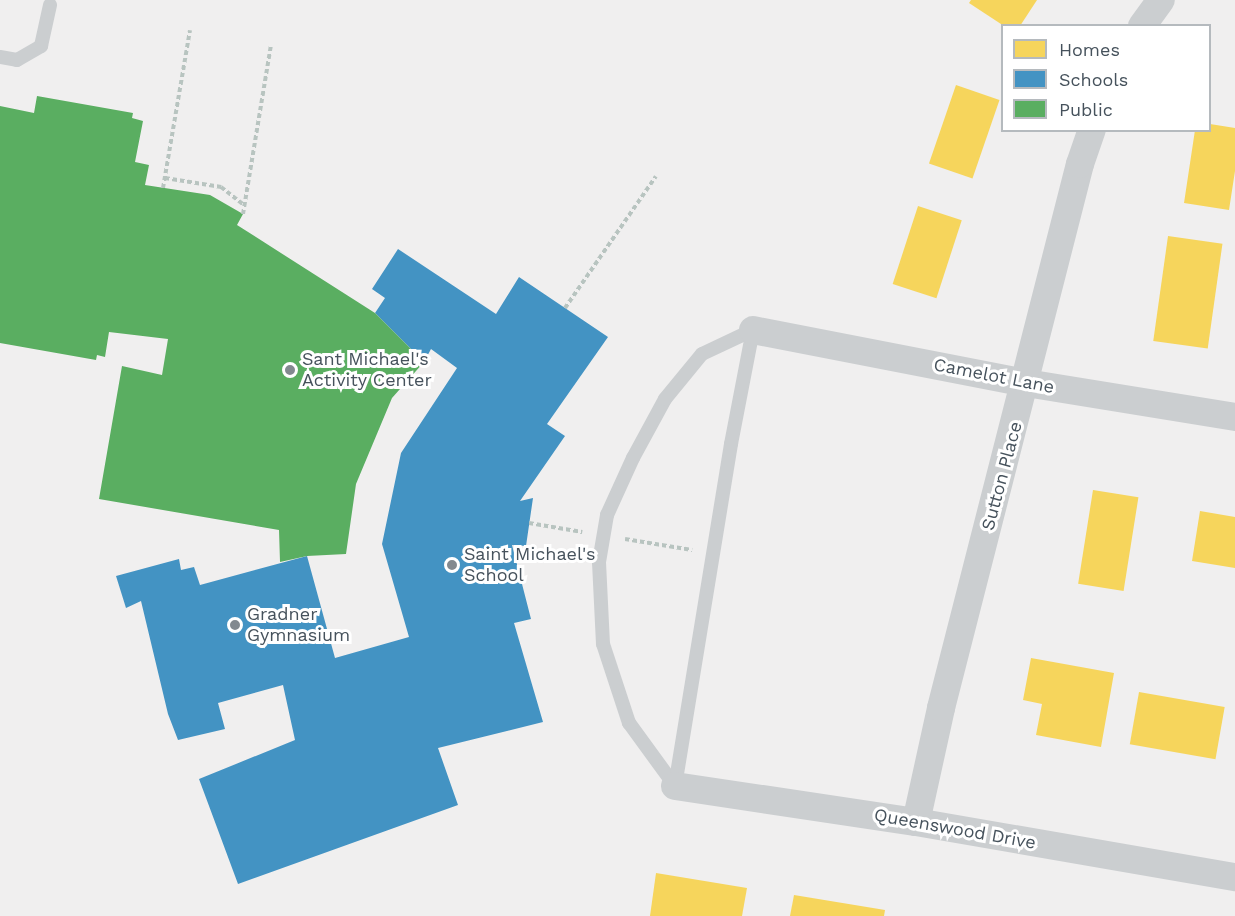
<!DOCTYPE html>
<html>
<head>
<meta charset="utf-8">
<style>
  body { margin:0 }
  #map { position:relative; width:1235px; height:916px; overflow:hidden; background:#f0efef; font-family:"Work Sans",sans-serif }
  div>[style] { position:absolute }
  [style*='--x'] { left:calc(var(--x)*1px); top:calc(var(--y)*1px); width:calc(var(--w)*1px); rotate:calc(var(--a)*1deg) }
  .homes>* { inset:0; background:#f6d55c; transform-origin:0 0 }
  .schools>* { inset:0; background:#4393c3 }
  .public>* { inset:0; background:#5aae61 }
  .path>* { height:4px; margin-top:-2px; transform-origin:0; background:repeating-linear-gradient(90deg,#b8c4c0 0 4.5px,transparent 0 7.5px) }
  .lane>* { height:14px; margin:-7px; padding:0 7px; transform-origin:7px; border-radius:7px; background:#cbced0 }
  .street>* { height:28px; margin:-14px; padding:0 14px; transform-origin:14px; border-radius:14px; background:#cbced0 }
  .dots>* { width:16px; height:16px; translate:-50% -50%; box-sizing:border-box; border:3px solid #fff; border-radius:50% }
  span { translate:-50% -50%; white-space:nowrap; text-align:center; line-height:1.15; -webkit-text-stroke:6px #fff; paint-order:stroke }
  .poi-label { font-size:18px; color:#46525c }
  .left { translate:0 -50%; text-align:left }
  .street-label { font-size:18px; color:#46525c }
  .legend { position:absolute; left:1001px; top:24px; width:210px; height:108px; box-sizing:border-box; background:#fff; border:2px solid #b5babe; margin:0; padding:8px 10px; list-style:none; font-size:18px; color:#46525c }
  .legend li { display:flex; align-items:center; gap:12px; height:30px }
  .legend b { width:30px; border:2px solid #b5babe }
</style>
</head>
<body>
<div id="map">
  <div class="homes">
    <div style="clip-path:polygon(971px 0,1037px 0,1020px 26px,1004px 26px,969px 3px)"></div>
    <div style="left:956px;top:85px;width:46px;height:83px;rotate:19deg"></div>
    <div style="clip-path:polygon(1210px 124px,1235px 128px,1235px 171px,1229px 210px,1184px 203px,1195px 130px,1210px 130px)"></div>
    <div style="left:918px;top:206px;width:46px;height:82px;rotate:18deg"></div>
    <div style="left:1168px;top:236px;width:55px;height:106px;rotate:8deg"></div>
    <div style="left:1093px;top:490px;width:46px;height:95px;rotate:9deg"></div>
    <div style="clip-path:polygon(1200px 511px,1235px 517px,1235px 568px,1192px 561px)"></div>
    <div style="clip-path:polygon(1031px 658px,1114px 673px,1101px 747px,1036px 735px,1042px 704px,1023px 700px)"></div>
    <div style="left:1139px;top:692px;width:87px;height:53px;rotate:10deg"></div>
    <div style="clip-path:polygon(656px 873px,747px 888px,742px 916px,650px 916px)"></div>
    <div style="clip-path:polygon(794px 895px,885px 910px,884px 916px,790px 916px)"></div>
  </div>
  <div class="schools">
    <div style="clip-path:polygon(398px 249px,496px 314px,519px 277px,608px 337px,547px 424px,565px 436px,520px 501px,533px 498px,526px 546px,512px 545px,531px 619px,514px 623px,543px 722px,438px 748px,458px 805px,238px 884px,199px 779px,295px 740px,283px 685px,218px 703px,225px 729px,178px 740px,168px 714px,141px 601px,126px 608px,116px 576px,179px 559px,181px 570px,194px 567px,200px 585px,307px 556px,335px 658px,409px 637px,382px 544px,401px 453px,457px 368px,431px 349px,424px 362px,375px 313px,385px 298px,372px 289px)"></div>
  </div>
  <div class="public">
    <div style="clip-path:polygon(37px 96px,133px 113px,132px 118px,143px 121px,135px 162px,149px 165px,145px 185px,210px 195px,243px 214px,237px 225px,375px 313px,424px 362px,392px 398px,356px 484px,346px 554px,307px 556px,280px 562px,279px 530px,99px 499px,122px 366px,162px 375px,168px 339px,109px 332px,105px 357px,97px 355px,96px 360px,0 343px,0 106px,34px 113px)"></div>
  </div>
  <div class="path">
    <div style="--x:165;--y:178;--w:57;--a:9.1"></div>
    <div style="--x:221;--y:187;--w:29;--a:38"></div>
    <div style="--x:163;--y:188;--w:160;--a:-80.3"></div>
    <div style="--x:243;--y:214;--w:171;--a:-80.6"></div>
    <div style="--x:565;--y:308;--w:160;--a:-55.4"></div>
    <div style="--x:529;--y:523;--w:54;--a:9.6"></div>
    <div style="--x:625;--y:539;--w:68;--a:9.3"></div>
  </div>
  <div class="lane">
    <div style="--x:0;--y:57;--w:17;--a:10"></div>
    <div style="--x:17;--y:60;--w:28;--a:-30"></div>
    <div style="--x:41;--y:46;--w:42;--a:-77.6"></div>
    <div style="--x:675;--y:786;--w:78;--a:-126.1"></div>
    <div style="--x:629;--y:723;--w:83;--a:-108.2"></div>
    <div style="--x:603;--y:644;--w:82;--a:-92.8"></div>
    <div style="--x:599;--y:562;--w:48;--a:-80.3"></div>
    <div style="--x:607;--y:515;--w:63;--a:-65.5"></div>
    <div style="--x:633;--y:458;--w:67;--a:-61.5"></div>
    <div style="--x:665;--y:399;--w:58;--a:-50.6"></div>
    <div style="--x:702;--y:354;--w:56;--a:-25.2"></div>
    <div style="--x:675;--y:786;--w:347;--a:-80.7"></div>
    <div style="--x:731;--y:444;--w:116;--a:-79.1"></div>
  </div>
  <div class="street">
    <div style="--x:1142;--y:26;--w:32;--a:-54"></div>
    <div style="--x:753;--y:330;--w:278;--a:11"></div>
    <div style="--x:1026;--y:383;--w:212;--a:9.2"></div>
    <div style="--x:675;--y:786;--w:244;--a:8.5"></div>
    <div style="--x:916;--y:822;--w:324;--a:9.8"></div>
    <div style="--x:916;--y:822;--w:117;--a:-77.6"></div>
    <div style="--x:941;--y:708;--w:561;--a:-75.67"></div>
    <div style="--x:1080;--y:164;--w:36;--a:-71"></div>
  </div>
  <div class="dots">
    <div style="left:290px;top:370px;background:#82898f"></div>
    <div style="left:452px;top:565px;background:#82898f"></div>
    <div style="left:235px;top:625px;background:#82898f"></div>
  </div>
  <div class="poi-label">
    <span class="left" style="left:302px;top:370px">Sant Michael's<br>Activity Center</span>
    <span class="left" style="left:464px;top:565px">Saint Michael's<br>School</span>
    <span class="left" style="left:247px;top:625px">Gradner<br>Gymnasium</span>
  </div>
  <div class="street-label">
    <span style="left:994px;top:376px;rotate:11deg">Camelot Lane</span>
    <span style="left:1002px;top:476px;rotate:-75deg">Sutton Place</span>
    <span style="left:955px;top:829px;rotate:10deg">Queenswood Drive</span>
  </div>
  <ul class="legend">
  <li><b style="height:16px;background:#f6d55c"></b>Homes</li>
  <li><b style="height:16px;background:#4393c3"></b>Schools</li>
  <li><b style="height:16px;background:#5aae61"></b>Public</li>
  </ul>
</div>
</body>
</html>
